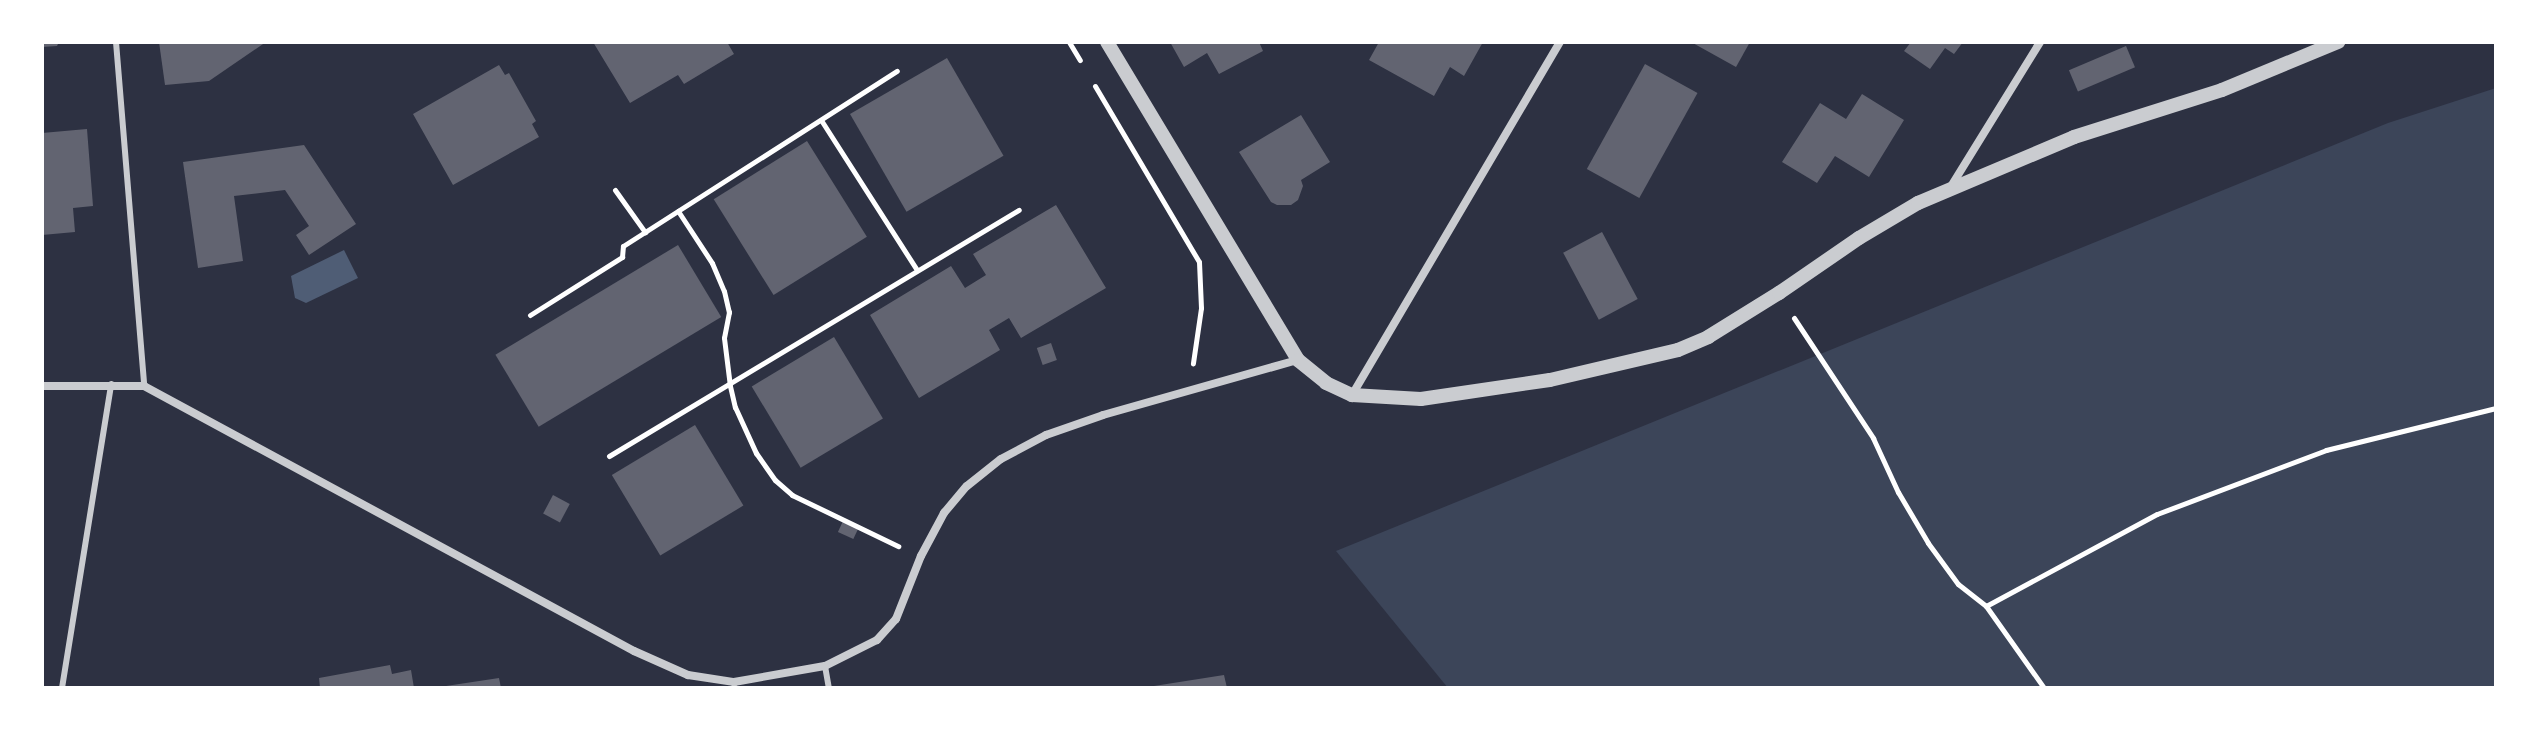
<!DOCTYPE html>
<html>
<head>
<meta charset="utf-8">
<style>
  body { margin:0 }
  #map { position:relative; width:2538px; height:730px; overflow:hidden; background:#2d3142; font-family:"DejaVu Sans",sans-serif }
  div>[style] { position:absolute }
  [style*='--x'] { left:calc(var(--x)*1px); top:calc(var(--y)*1px); width:calc(var(--w)*1px); rotate:calc(var(--a)*1deg) }
  .green>* { inset:0; background:#3c4559 }
  .water>* { inset:0; background:#4f5d75 }
  .building>* { inset:0; background:#626471; transform-origin:0 0 }
  .path>* { height:5px; margin:-2.5px; padding:0 2.5px; transform-origin:2.5px; border-radius:2.5px; background:#fff }
  .service>* { height:6px; margin:-3px; padding:0 3px; transform-origin:3px; border-radius:3px; background:#caccd0 }
  .minor>* { height:8px; margin:-4px; padding:0 4px; transform-origin:4px; border-radius:4px; background:#caccd0 }
  .tertiary>* { height:14px; margin:-7px; padding:0 7px; transform-origin:7px; border-radius:7px; background:#caccd0 }
  span { translate:-50% -50%; white-space:nowrap; text-align:center; line-height:1.15; -webkit-text-stroke:8px #fff; paint-order:stroke }
  .frame { position:absolute; inset:0; border:44px solid #fff; pointer-events:none }
</style>
</head>
<body>
<div id="map">
  <div class="green">
    <div style="clip-path:polygon(2496px 88px,2496px 688px,1448px 688px,1336px 551px,2388px 123px)"></div>
  </div>
  <div class="water">
    <div style="clip-path:polygon(344px 250px,358px 278px,306px 303px,295px 298px,291px 276px)"></div>
  </div>
  <div class="building">
    <div style="clip-path:polygon(42px 42px,59px 42px,57px 46px,42px 47px)"></div>
    <div style="clip-path:polygon(159px 42px,266px 42px,209px 81px,165px 85px)"></div>
    <div style="clip-path:polygon(593px 42px,727px 42px,734px 54px,684px 84px,678px 75px,630px 103px)"></div>
    <div style="clip-path:polygon(1170px 42px,1259px 42px,1263px 51px,1219px 74px,1207px 53px,1184px 67px)"></div>
    <div style="clip-path:polygon(1379px 42px,1483px 42px,1464px 76px,1450px 67px,1434px 96px,1369px 60px)"></div>
    <div style="clip-path:polygon(1691px 42px,1750px 42px,1736px 67px)"></div>
    <div style="clip-path:polygon(1911px 42px,1963px 42px,1954px 54px,1945px 48px,1930px 69px,1904px 51px)"></div>
    <div style="left:2126px;top:46px;width:23px;height:62px;rotate:67deg"></div>
    <div style="left:947px;top:58px;width:113px;height:112px;rotate:60deg"></div>
    <div style="left:1645px;top:64px;width:60px;height:120px;rotate:29deg"></div>
    <div style="clip-path:polygon(499px 65px,505px 75px,509px 73px,536px 121px,532px 124px,539px 137px,453px 185px,413px 114px)"></div>
    <div style="clip-path:polygon(1862px 94px,1904px 120px,1869px 177px,1835px 156px,1817px 183px,1782px 162px,1820px 103px,1846px 119px)"></div>
    <div style="clip-path:polygon(1301px 115px,1330px 162px,1301px 180px,1303px 186px,1298px 200px,1291px 205px,1277px 205px,1271px 202px,1239px 152px)"></div>
    <div style="clip-path:polygon(87px 129px,93px 206px,73px 208px,75px 232px,42px 235px,42px 133px)"></div>
    <div style="left:807px;top:141px;width:113px;height:110px;rotate:58deg"></div>
    <div style="clip-path:polygon(304px 145px,356px 224px,309px 255px,296px 235px,309px 226px,285px 190px,234px 196px,243px 261px,198px 268px,183px 162px)"></div>
    <div style="clip-path:polygon(1056px 205px,1106px 288px,1021px 338px,1009px 318px,989px 330px,1000px 350px,919px 398px,870px 315px,951px 266px,965px 288px,986px 275px,973px 254px)"></div>
    <div style="left:1602px;top:232px;width:76px;height:44px;rotate:62deg"></div>
    <div style="left:678px;top:245px;width:84px;height:213px;rotate:59deg"></div>
    <div style="left:834px;top:337px;width:95px;height:96px;rotate:59deg"></div>
    <div style="left:1051px;top:343px;width:18px;height:15px;rotate:71deg"></div>
    <div style="left:695px;top:425px;width:94px;height:97px;rotate:59deg"></div>
    <div style="left:553px;top:495px;width:19px;height:21px;rotate:28deg"></div>
    <div style="left:843px;top:521px;width:17px;height:12px;rotate:25deg"></div>
    <div style="clip-path:polygon(390px 665px,392px 674px,411px 670px,414px 688px,320px 688px,319px 678px)"></div>
    <div style="clip-path:polygon(1224px 675px,1227px 688px,1155px 688px,1154px 686px)"></div>
    <div style="clip-path:polygon(499px 678px,501px 688px,446px 688px,446px 686px)"></div>
  </div>
  <div class="path">
    <div style="--x:1069;--y:42;--w:21;--a:59"></div>
    <div style="--x:1095;--y:86;--w:204;--a:59.4"></div>
    <div style="--x:1199;--y:262;--w:46;--a:87.5"></div>
    <div style="--x:1201;--y:308;--w:56;--a:98.3"></div>
    <div style="--x:821;--y:120;--w:178;--a:57.4"></div>
    <div style="--x:615;--y:190;--w:52;--a:54.5"></div>
    <div style="--x:678;--y:211;--w:62;--a:56.8"></div>
    <div style="--x:712;--y:263;--w:30;--a:67"></div>
    <div style="--x:724;--y:291;--w:22;--a:77"></div>
    <div style="--x:729;--y:312;--w:26;--a:101"></div>
    <div style="--x:724;--y:338;--w:48;--a:82.9"></div>
    <div style="--x:730;--y:386;--w:22;--a:77"></div>
    <div style="--x:735;--y:407;--w:51;--a:65.5"></div>
    <div style="--x:756;--y:453;--w:33;--a:55"></div>
    <div style="--x:775;--y:480;--w:23;--a:41"></div>
    <div style="--x:792;--y:495;--w:118;--a:25.7"></div>
    <div style="--x:530;--y:315;--w:109;--a:-32.2"></div>
    <div style="--x:622;--y:257;--w:11;--a:-85"></div>
    <div style="--x:623;--y:246;--w:325;--a:-32.6"></div>
    <div style="--x:1794;--y:318;--w:144;--a:56.6"></div>
    <div style="--x:1873;--y:438;--w:60;--a:65.2"></div>
    <div style="--x:1898;--y:492;--w:59;--a:59.5"></div>
    <div style="--x:1928;--y:543;--w:51;--a:53.8"></div>
    <div style="--x:1958;--y:584;--w:36;--a:38"></div>
    <div style="--x:1986;--y:606;--w:100;--a:54.7"></div>
    <div style="--x:609;--y:456;--w:478;--a:-31"></div>
    <div style="--x:1986;--y:606;--w:194;--a:-28.3"></div>
    <div style="--x:2157;--y:514;--w:181;--a:-20.7"></div>
    <div style="--x:2326;--y:450;--w:175;--a:-13.9"></div>
  </div>
  <div class="service">
    <div style="--x:116;--y:42;--w:345;--a:85.3"></div>
    <div style="--x:825;--y:666;--w:22;--a:80"></div>
    <div style="--x:62;--y:688;--w:308;--a:-80.8"></div>
  </div>
  <div class="minor">
    <div style="--x:1950;--y:188;--w:172;--a:-58.3"></div>
    <div style="--x:42;--y:386;--w:102;--a:0"></div>
    <div style="--x:144;--y:386;--w:557;--a:28.41"></div>
    <div style="--x:634;--y:651;--w:59;--a:24"></div>
    <div style="--x:688;--y:675;--w:47;--a:8.7"></div>
    <div style="--x:734;--y:682;--w:92;--a:-10"></div>
    <div style="--x:825;--y:666;--w:58;--a:-26.6"></div>
    <div style="--x:877;--y:640;--w:28;--a:-48"></div>
    <div style="--x:896;--y:619;--w:68;--a:-68.4"></div>
    <div style="--x:921;--y:556;--w:49;--a:-61.9"></div>
    <div style="--x:944;--y:513;--w:35;--a:-50"></div>
    <div style="--x:967;--y:486;--w:43;--a:-38.5"></div>
    <div style="--x:1001;--y:459;--w:51;--a:-28.1"></div>
    <div style="--x:1046;--y:435;--w:60;--a:-19.3"></div>
    <div style="--x:1103;--y:415;--w:203;--a:-15.8"></div>
    <div style="--x:1352;--y:395;--w:410;--a:-59.5"></div>
  </div>
  <div class="tertiary">
    <div style="--x:1107;--y:42;--w:371;--a:59"></div>
    <div style="--x:1298;--y:360;--w:36;--a:39"></div>
    <div style="--x:1326;--y:383;--w:29;--a:25"></div>
    <div style="--x:1352;--y:395;--w:69;--a:3.3"></div>
    <div style="--x:1421;--y:399;--w:130;--a:-8.4"></div>
    <div style="--x:1550;--y:380;--w:131;--a:-13.2"></div>
    <div style="--x:1678;--y:350;--w:33;--a:-23"></div>
    <div style="--x:1708;--y:337;--w:84;--a:-31.8"></div>
    <div style="--x:1779;--y:293;--w:97;--a:-34.5"></div>
    <div style="--x:1859;--y:238;--w:69;--a:-30.7"></div>
    <div style="--x:1918;--y:203;--w:169;--a:-22.9"></div>
    <div style="--x:2074;--y:137;--w:155;--a:-17.6"></div>
    <div style="--x:2222;--y:90;--w:126;--a:-22.5"></div>
  </div>
  <div class="frame"></div>
</div>
</body>
</html>
